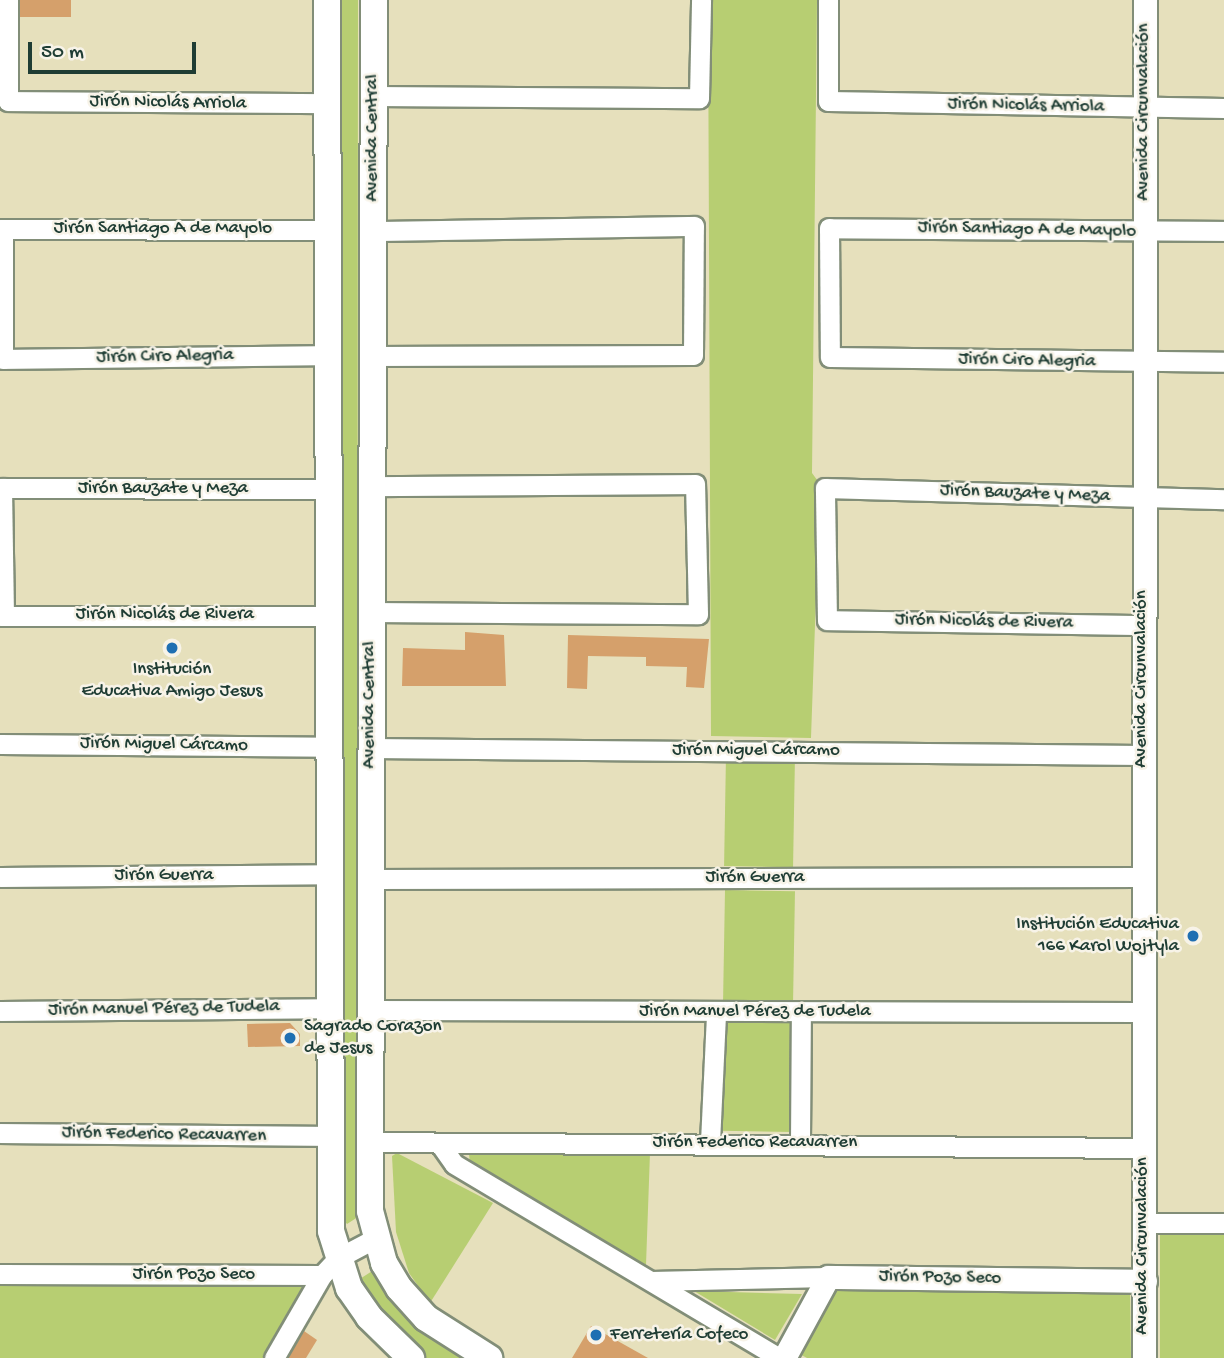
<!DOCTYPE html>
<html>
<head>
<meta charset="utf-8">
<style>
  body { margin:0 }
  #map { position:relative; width:1224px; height:1358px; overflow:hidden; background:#e6e0bc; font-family:"Gochi Hand",sans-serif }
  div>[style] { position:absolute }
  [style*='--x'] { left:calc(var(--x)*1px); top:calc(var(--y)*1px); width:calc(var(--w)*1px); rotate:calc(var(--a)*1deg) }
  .green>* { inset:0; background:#b7ce72; transform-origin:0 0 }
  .building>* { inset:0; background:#d5a06b; transform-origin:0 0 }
  .roads { filter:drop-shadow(2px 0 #828e78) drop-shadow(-2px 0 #828e78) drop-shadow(0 2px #828e78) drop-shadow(0 -2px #828e78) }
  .minor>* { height:19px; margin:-9.5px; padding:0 9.5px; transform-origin:9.5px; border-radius:9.5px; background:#fff }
  .tertiary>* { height:23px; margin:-11.5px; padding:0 11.5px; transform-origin:11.5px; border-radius:11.5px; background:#fff }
  .secondary>* { height:26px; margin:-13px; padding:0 13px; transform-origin:13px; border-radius:13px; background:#fff }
  .dots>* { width:19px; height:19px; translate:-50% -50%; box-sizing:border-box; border:4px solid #f7f3e8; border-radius:50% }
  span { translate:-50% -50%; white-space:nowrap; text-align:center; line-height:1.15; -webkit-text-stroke:5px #f7f3e8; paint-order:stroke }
  .street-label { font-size:19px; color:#1f3d34 }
  .poi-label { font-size:19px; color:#1f3d34 }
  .right { translate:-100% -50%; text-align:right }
  .left { translate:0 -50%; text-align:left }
  .scale { position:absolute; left:28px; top:42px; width:168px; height:32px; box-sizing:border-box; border:4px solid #1f3d34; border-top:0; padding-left:9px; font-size:21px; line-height:24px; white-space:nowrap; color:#1f3d34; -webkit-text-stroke:5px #f7f3e8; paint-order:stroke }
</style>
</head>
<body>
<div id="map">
  <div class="green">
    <div style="clip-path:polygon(341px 0,358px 0,357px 1173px,361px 1215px,347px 1224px,340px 1216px,337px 760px)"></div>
    <div style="clip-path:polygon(708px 0,817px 0,812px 473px,820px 484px,811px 738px,711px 736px)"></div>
    <div style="left:726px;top:755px;width:69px;height:111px;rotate:1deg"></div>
    <div style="left:725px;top:890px;width:70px;height:115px;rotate:1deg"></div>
    <div style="left:796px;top:1020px;width:112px;height:73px;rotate:91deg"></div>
    <div style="clip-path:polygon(397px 1153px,493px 1203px,430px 1303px,409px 1273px,396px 1232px,392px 1156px)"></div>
    <div style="clip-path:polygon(469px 1153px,650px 1153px,646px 1265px,470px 1167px)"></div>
    <div style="left:1160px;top:1235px;width:64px;height:123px"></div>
    <div style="clip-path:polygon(377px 1268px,468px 1358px,420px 1358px,355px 1282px)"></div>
    <div style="clip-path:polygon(0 1281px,32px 1282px,308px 1287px,269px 1358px,0 1358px)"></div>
    <div style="clip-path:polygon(834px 1287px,1130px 1287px,1131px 1358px,807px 1358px,794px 1351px)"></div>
    <div style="clip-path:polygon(694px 1291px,802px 1294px,775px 1340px)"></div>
  </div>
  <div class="building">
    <div style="left:20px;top:0;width:51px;height:17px"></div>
    <div style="clip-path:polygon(465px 632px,504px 635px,506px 686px,402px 686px,403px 648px,465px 650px)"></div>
    <div style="clip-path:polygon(568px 635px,709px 639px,704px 688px,686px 687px,687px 667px,646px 666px,646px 657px,588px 656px,587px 689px,567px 688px)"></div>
    <div style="clip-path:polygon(290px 1023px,300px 1034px,300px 1046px,248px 1047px,247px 1024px)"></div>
    <div style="clip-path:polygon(591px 1326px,648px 1358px,572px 1358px)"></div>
    <div style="clip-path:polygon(304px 1331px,317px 1340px,306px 1358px,288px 1358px)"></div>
  </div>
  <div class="roads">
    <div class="minor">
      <div style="--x:8;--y:0;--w:101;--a:90"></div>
      <div style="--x:8;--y:101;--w:319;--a:0.4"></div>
      <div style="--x:828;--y:0;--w:101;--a:90"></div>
      <div style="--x:828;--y:101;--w:396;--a:1"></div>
      <div style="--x:373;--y:96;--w:326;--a:0.4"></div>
      <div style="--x:699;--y:98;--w:98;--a:-88.8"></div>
      <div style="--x:0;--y:229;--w:326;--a:0.2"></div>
      <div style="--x:3;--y:229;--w:130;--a:90"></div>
      <div style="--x:3;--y:359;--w:325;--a:-0.7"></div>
      <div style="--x:1224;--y:231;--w:395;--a:-179.6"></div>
      <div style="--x:829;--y:228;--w:129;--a:89.6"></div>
      <div style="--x:830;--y:357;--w:394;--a:0.7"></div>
      <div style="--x:372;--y:356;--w:321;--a:-0.2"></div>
      <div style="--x:693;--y:355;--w:129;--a:-89.6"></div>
      <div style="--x:694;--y:226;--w:321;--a:179.1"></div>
      <div style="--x:0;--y:488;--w:327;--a:0.2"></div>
      <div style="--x:2;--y:488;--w:127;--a:89.1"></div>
      <div style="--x:371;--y:612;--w:327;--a:0.4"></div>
      <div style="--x:698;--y:614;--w:130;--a:-91.3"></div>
      <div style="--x:695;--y:484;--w:323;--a:179.6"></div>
      <div style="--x:0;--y:616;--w:329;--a:0"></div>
      <div style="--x:1141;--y:625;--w:314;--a:-179.1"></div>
      <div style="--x:827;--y:620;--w:132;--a:-90.9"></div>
      <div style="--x:825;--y:488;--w:399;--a:1.6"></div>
      <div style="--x:0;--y:744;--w:329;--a:0.5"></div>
      <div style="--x:370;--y:748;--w:772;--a:0.52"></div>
      <div style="--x:0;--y:877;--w:329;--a:-0.5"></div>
      <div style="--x:369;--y:879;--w:772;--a:-0.15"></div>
      <div style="--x:369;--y:1010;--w:773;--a:0.15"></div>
      <div style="--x:0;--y:1011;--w:328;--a:-0.5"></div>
      <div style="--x:0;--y:1133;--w:328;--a:0.5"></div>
      <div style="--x:368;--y:1142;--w:774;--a:0.44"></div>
      <div style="--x:710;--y:1142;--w:129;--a:-87.3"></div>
      <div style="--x:800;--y:1142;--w:130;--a:-89.6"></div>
      <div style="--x:440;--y:1144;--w:24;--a:55"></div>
      <div style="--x:454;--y:1164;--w:378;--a:30.8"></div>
      <div style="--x:1144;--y:1223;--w:80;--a:0"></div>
      <div style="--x:0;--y:1274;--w:322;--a:0.2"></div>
      <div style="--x:322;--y:1275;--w:23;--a:-47"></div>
      <div style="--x:338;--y:1258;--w:43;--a:-27.8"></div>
      <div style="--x:651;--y:1281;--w:177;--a:-1.3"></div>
      <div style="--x:274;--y:1358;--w:96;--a:-60"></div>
    </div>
    <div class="tertiary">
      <div style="--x:784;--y:1358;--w:92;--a:-61.5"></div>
      <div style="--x:828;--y:1277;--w:317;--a:0.7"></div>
      <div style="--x:1144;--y:1358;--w:1358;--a:-89.96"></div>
    </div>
    <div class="secondary">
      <div style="--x:327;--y:0;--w:1231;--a:89.81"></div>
      <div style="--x:331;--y:1231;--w:60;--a:72.5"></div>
      <div style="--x:349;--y:1288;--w:35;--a:55"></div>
      <div style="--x:369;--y:1317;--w:59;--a:44.3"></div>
      <div style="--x:374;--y:0;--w:1211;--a:90.19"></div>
      <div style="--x:370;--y:1211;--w:54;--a:74.9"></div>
      <div style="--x:384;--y:1263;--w:29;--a:59"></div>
      <div style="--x:399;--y:1288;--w:40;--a:48"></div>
      <div style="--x:426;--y:1318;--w:75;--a:32.4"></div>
    </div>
  </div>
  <div class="dots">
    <div style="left:172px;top:648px;background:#1f6fb2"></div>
    <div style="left:1193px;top:936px;background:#1f6fb2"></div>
    <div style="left:290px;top:1038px;background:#1f6fb2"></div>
    <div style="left:596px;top:1335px;background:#1f6fb2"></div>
  </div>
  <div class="street-label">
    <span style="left:168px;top:103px;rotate:1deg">Jirón Nicolás Arriola</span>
    <span style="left:1026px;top:106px;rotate:1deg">Jirón Nicolás Arriola</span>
    <span style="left:1144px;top:112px;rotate:-90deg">Avenida Circunvalación</span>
    <span style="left:373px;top:138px;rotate:-90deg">Avenida Central</span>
    <span style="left:163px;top:229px">Jirón Santiago A de Mayolo</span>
    <span style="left:1027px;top:230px;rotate:1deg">Jirón Santiago A de Mayolo</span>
    <span style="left:165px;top:357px;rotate:-1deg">Jirón Ciro Alegria</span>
    <span style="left:1027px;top:361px;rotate:1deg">Jirón Ciro Alegria</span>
    <span style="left:163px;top:489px">Jirón Bauzate y Meza</span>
    <span style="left:1025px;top:494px;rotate:2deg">Jirón Bauzate y Meza</span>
    <span style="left:165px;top:615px">Jirón Nicolás de Rivera</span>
    <span style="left:984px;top:622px;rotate:1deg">Jirón Nicolás de Rivera</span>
    <span style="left:1142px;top:679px;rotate:-90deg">Avenida Circunvalación</span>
    <span style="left:370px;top:705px;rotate:-90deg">Avenida Central</span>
    <span style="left:164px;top:745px;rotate:1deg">Jirón Miguel Cárcamo</span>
    <span style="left:756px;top:751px">Jirón Miguel Cárcamo</span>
    <span style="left:164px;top:876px">Jirón Guerra</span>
    <span style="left:755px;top:878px">Jirón Guerra</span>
    <span style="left:164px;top:1009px;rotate:-1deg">Jirón Manuel Pérez de Tudela</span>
    <span style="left:755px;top:1012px">Jirón Manuel Pérez de Tudela</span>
    <span style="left:164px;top:1135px;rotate:1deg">Jirón Federico Recavarren</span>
    <span style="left:755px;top:1143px">Jirón Federico Recavarren</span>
    <span style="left:1143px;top:1246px;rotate:-90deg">Avenida Circunvalación</span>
    <span style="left:194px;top:1275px">Jirón Pozo Seco</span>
    <span style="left:940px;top:1278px;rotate:1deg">Jirón Pozo Seco</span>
  </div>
  <div class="poi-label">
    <span style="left:172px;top:681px">Institución<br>Educativa Amigo Jesus</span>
    <span class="right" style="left:1179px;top:936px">Institución Educativa<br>166 Karol Wojtyla</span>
    <span class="left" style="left:304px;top:1038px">Sagrado Corazon<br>de Jesus</span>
    <span class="left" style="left:610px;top:1335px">Ferretería Cofeco</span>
  </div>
  <div class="scale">50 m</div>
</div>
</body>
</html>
